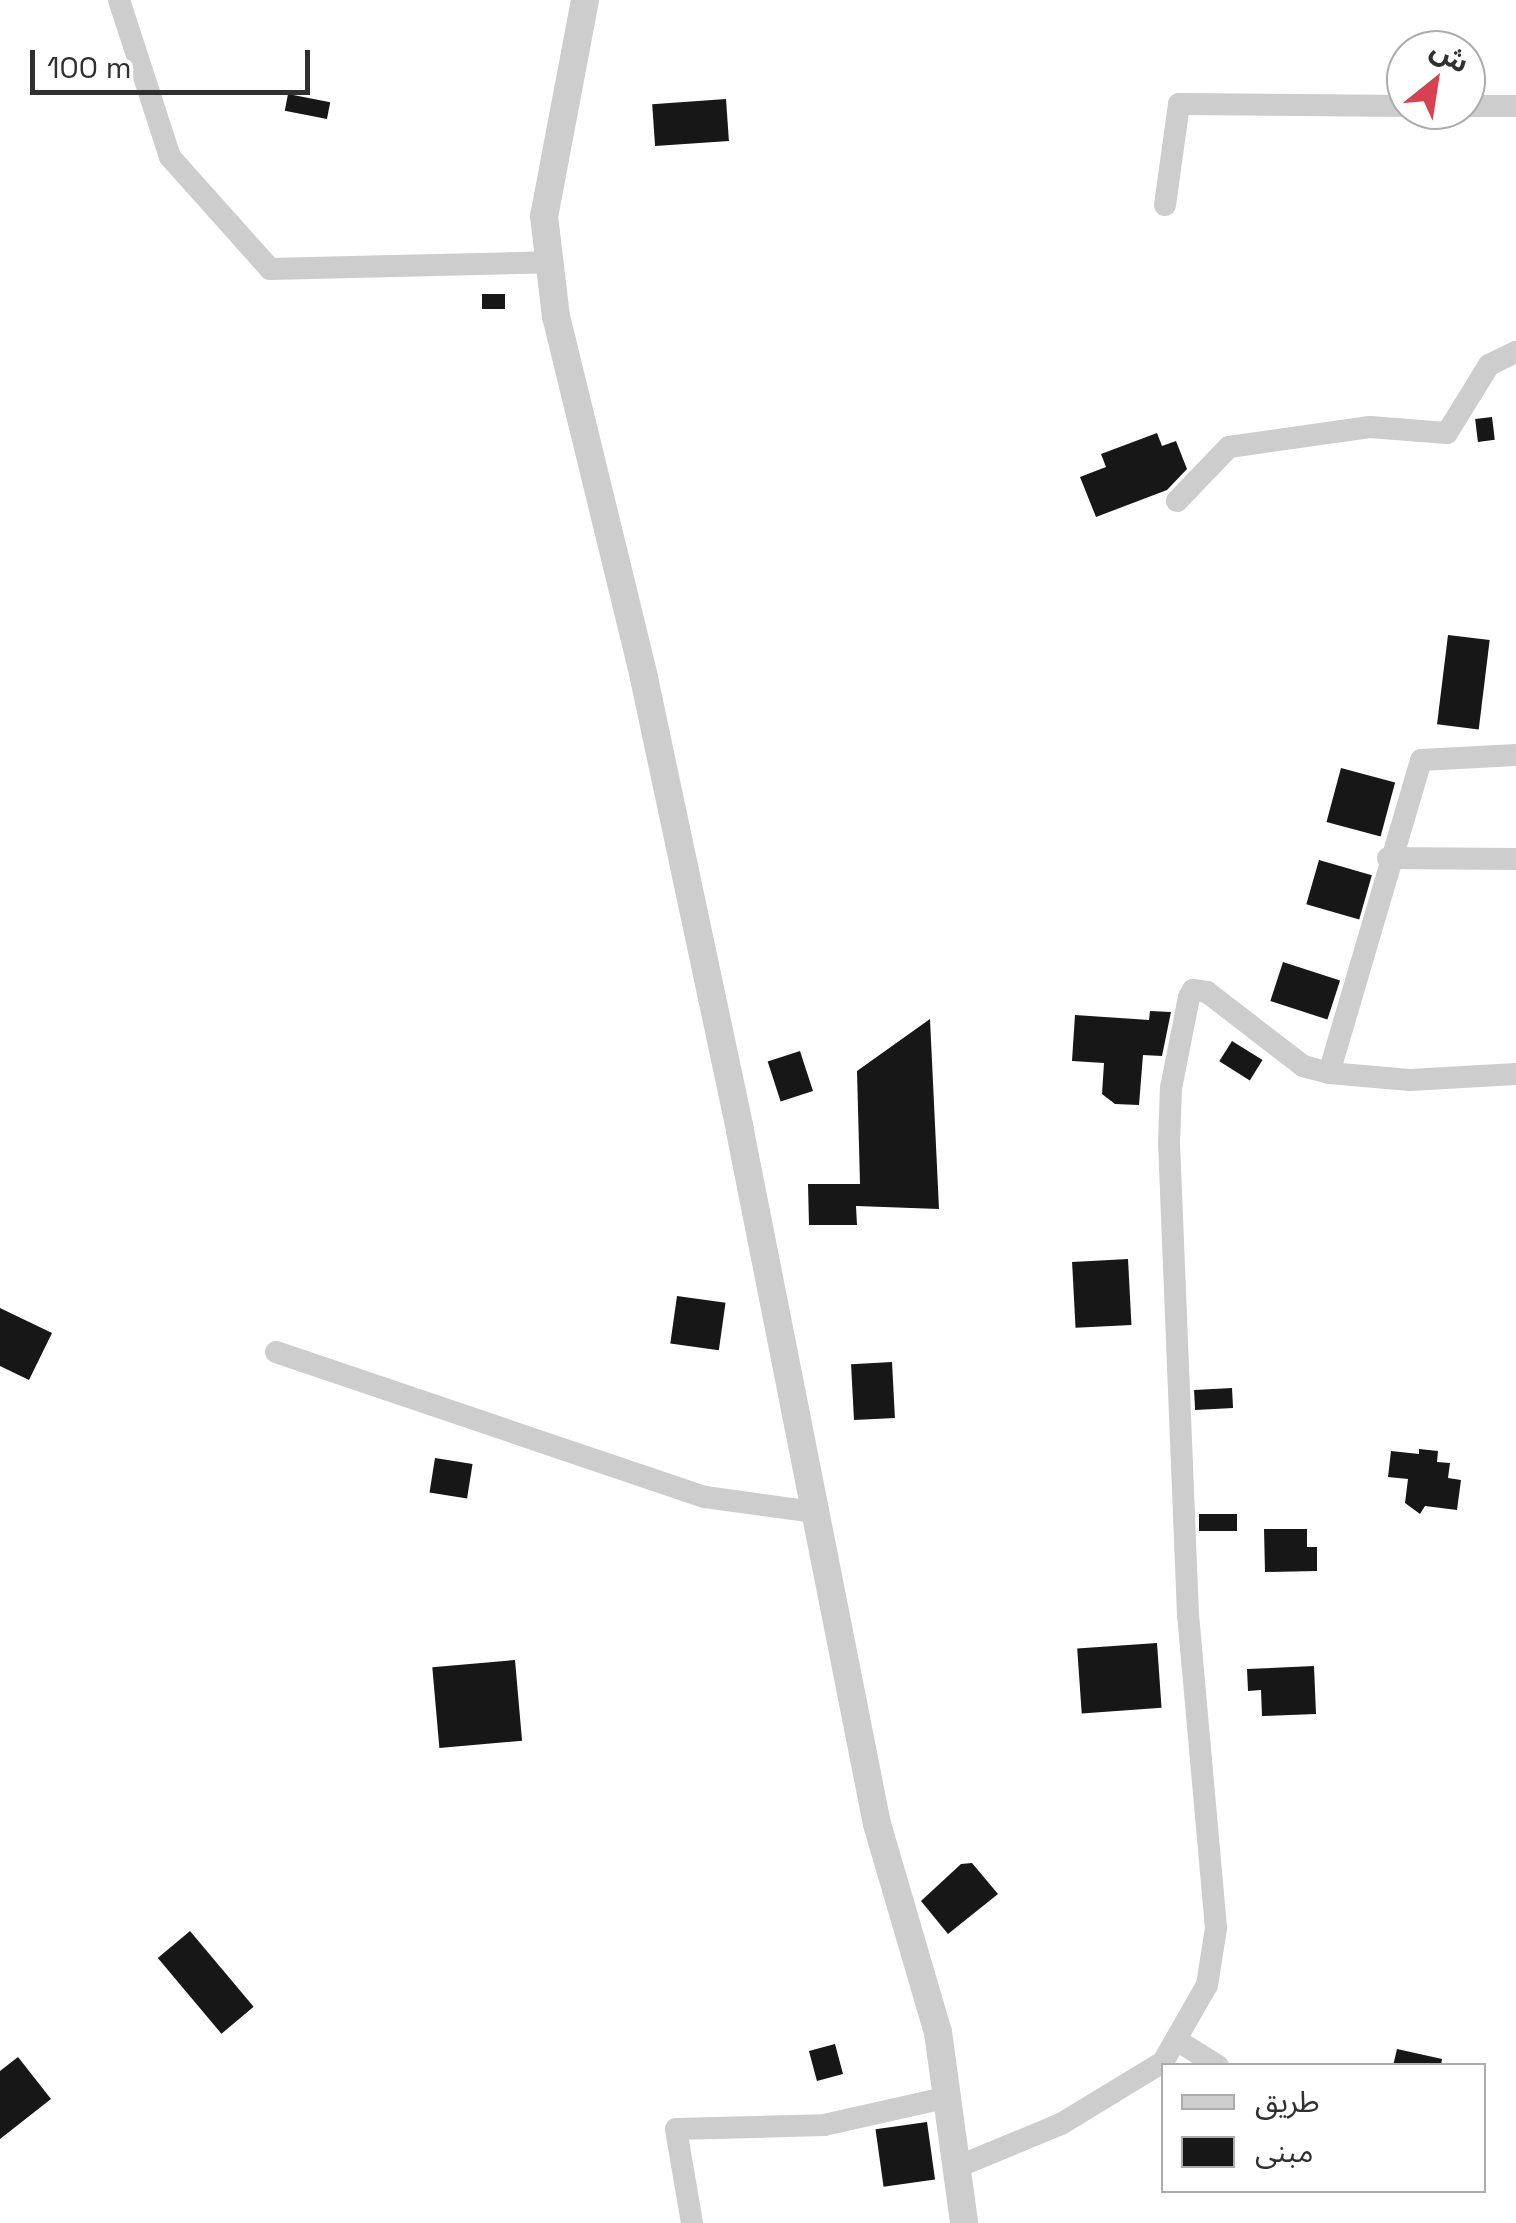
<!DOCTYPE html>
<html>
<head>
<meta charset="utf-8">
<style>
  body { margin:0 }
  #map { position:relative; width:1516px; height:2223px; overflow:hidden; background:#fff; font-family:"Space Grotesk","Noto Sans Arabic",sans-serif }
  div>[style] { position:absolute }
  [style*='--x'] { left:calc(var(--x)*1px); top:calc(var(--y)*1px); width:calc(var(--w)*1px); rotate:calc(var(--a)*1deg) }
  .building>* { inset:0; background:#171717; transform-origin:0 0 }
  .minor>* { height:22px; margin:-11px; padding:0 11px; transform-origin:11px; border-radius:11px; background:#cdcdcd }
  .tertiary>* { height:28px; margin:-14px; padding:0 14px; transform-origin:14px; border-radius:14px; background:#cdcdcd }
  span { translate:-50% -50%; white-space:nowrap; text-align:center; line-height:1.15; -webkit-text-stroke:10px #fff; paint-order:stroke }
  .legend { position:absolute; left:1161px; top:2063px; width:325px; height:130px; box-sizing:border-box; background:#fff; border:2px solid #acacac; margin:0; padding:12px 18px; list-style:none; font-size:30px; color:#303030 }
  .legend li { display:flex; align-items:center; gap:20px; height:50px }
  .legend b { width:50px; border:2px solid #acacac }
  .north { position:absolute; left:1386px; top:30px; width:100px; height:100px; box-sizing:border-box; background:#fff; border:2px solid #acacac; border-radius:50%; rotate:30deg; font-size:28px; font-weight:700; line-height:40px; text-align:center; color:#303030 }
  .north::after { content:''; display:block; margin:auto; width:35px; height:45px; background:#d8414f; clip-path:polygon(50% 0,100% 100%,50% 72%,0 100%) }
  .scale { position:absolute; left:30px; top:50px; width:280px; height:45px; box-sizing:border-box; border:5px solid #303030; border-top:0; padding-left:12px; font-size:30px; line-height:35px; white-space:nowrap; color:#303030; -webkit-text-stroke:8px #fff; paint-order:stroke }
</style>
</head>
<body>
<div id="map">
  <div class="building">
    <div style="left:288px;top:94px;width:43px;height:17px;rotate:11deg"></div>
    <div style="left:726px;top:99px;width:42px;height:74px;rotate:86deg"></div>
    <div style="left:482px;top:294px;width:23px;height:15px"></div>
    <div style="left:1492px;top:417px;width:23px;height:17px;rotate:83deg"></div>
    <div style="clip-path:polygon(1157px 433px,1162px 446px,1176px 441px,1187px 469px,1167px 490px,1096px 517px,1080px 477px,1106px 467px,1101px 454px)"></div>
    <div style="left:1448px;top:635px;width:42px;height:90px;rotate:7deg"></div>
    <div style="left:1341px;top:768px;width:56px;height:56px;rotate:15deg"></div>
    <div style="left:1319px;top:860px;width:55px;height:46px;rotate:16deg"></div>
    <div style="left:1283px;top:962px;width:60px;height:41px;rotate:18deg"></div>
    <div style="clip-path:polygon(1150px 1011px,1171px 1012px,1162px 1056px,1143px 1055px,1139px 1105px,1115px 1104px,1102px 1094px,1104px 1063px,1072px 1061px,1075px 1015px,1149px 1020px)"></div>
    <div style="clip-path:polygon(930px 1019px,939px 1209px,856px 1206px,857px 1225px,809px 1225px,808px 1184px,860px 1184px,857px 1071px)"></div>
    <div style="left:1232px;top:1041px;width:36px;height:24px;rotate:32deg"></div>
    <div style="left:800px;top:1051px;width:42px;height:34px;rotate:72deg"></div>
    <div style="left:1128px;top:1259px;width:66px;height:56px;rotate:87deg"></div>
    <div style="left:677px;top:1296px;width:49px;height:48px;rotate:8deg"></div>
    <div style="clip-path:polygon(0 1308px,52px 1333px,29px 1380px,0 1366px)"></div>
    <div style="left:892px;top:1362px;width:56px;height:41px;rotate:87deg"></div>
    <div style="left:1232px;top:1388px;width:20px;height:38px;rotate:87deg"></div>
    <div style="clip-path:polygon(1419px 1449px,1438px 1451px,1437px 1462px,1450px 1463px,1448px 1478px,1461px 1480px,1457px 1510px,1425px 1506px,1420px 1514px,1405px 1503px,1408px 1479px,1388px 1477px,1391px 1451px,1419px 1454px)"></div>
    <div style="left:435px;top:1458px;width:38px;height:35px;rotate:9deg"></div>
    <div style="left:1237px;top:1514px;width:17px;height:38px;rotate:90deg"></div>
    <div style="clip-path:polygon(1264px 1529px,1307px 1529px,1307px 1547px,1317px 1547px,1317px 1571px,1265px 1572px)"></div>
    <div style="left:1157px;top:1643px;width:65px;height:80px;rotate:86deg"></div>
    <div style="left:515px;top:1660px;width:81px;height:83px;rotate:85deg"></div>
    <div style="clip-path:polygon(1314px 1666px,1316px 1714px,1262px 1716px,1261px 1690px,1248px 1691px,1247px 1669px)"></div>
    <div style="clip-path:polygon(972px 1863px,998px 1894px,948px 1934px,921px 1901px,961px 1864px)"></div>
    <div style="left:190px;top:1931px;width:99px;height:42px;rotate:50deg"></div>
    <div style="left:835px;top:2044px;width:31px;height:27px;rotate:75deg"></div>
    <div style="clip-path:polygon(1397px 2049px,1442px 2059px,1441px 2066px,1393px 2066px)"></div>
    <div style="clip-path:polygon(18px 2057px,51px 2099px,0 2139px,0 2071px)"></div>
    <div style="left:927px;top:2122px;width:58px;height:52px;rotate:82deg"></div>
  </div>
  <div class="minor">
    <div style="--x:119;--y:0;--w:165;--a:72"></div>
    <div style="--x:170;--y:157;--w:150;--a:48.2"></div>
    <div style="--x:270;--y:269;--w:278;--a:-1.4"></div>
    <div style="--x:1466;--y:106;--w:50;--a:0"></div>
    <div style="--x:1165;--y:205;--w:102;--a:-82.1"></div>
    <div style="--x:1179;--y:104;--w:227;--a:0.5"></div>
    <div style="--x:1177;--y:501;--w:75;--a:-46.1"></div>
    <div style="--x:1229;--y:447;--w:142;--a:-8.1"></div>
    <div style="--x:1370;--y:427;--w:77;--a:4.5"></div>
    <div style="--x:1447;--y:433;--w:80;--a:-58.3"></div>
    <div style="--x:1489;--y:365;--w:30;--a:-26"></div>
    <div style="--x:1388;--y:858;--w:128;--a:0.4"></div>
    <div style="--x:1329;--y:1073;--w:326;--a:-73.6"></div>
    <div style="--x:1421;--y:760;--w:95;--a:-3"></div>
    <div style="--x:276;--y:1352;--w:453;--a:18.7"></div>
    <div style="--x:705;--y:1497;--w:111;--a:7.8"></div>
    <div style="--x:1178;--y:2041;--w:47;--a:32"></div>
    <div style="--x:957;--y:2167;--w:113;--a:-22.5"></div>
    <div style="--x:1061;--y:2124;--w:119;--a:-31.3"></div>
    <div style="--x:1163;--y:2062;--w:89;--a:-60.3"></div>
    <div style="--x:1207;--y:1985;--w:58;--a:-81"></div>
    <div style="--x:1216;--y:1928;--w:314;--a:-95.1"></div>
    <div style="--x:1188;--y:1615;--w:471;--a:-92.3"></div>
    <div style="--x:1169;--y:1144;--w:56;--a:-88"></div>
    <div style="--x:1171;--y:1088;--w:93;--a:-78.8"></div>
    <div style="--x:1189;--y:997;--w:8;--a:-60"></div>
    <div style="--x:1193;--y:990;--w:14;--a:8"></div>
    <div style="--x:1207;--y:992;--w:121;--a:37.6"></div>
    <div style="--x:1303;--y:1066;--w:27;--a:15"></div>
    <div style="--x:1329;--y:1073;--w:81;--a:4.9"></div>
    <div style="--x:1410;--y:1080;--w:106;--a:-3.2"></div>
    <div style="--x:692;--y:2223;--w:95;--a:-99.7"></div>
    <div style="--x:676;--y:2129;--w:148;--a:-1.5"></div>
    <div style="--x:824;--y:2125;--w:128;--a:-12.6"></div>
  </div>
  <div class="tertiary">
    <div style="--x:585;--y:0;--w:220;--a:100.7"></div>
    <div style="--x:544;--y:216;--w:101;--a:83.2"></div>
    <div style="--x:556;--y:316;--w:373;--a:76.3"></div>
    <div style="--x:644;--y:678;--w:463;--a:78"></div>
    <div style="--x:740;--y:1131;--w:706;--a:78.82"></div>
    <div style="--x:877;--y:1824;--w:217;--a:73.7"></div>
    <div style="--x:938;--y:2032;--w:193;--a:82.2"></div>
  </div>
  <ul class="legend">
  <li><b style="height:12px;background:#cdcdcd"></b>طريق</li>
  <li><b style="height:28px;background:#171717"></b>مبنى</li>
  </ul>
  <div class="north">ش</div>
  <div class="scale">100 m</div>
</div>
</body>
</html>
